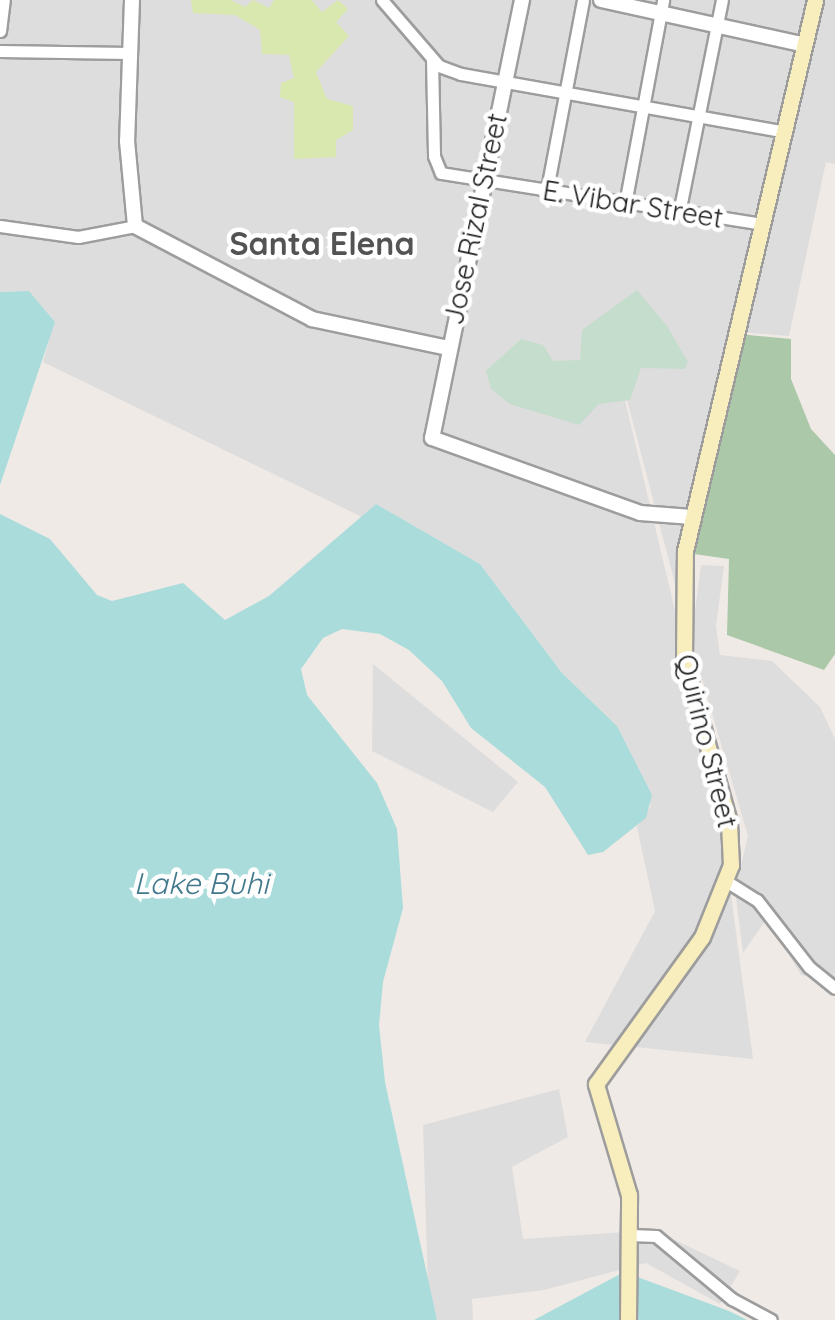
<!DOCTYPE html>
<html>
<head>
<meta charset="utf-8">
<style>
  body { margin:0 }
  #map { position:relative; width:835px; height:1320px; overflow:hidden; background:#f0eae6; font-family:Quicksand,sans-serif }
  div>[style] { position:absolute }
  [style*='--x'] { left:calc(var(--x)*1px); top:calc(var(--y)*1px); width:calc(var(--w)*1px); rotate:calc(var(--a)*1deg) }
  .residential>* { inset:0; background:#dedddd }
  .grass>* { inset:0; background:#d8e8ae }
  .wetland>* { inset:0; background:#c4ddcc }
  .cemetery>* { inset:0; background:#abc8a8 }
  .water>* { inset:0; background:#a9dcdb }
  .roads { filter:drop-shadow(2px 0 #9d9d9d) drop-shadow(-2px 0 #9d9d9d) drop-shadow(0 2px #9d9d9d) drop-shadow(0 -2px #9d9d9d) }
  .minor>* { height:11px; margin:-5.5px; padding:0 5.5px; transform-origin:5.5px; border-radius:5.5px; background:#fff }
  .tertiary>* { height:14px; margin:-7px; padding:0 7px; transform-origin:7px; border-radius:7px; background:#fff }
  .secondary>* { height:15px; margin:-7.5px; padding:0 7.5px; transform-origin:7.5px; border-radius:7.5px; background:#f7edbd }
  span { translate:-50% -50%; white-space:nowrap; text-align:center; line-height:1.15; -webkit-text-stroke:9px #fff; paint-order:stroke }
  .street-label { font-size:28px; color:#202020 }
  .water-label { font-size:30px; color:#43798d; font-style:italic }
  .quarter-label { font-size:32px; color:#535353; font-weight:700 }
</style>
</head>
<body>
<div id="map">
  <div class="residential">
    <div style="clip-path:polygon(0 0,810px 0,691px 559px,685px 622px,604px 312px,716px 783px,753px 1059px,585px 1042px,655px 911px,637px 827px,651px 806px,617px 726px,562px 673px,480px 564px,376px 504px,362px 517px,43px 362px,54px 321px,29px 291px,0 292px)"></div>
    <div style="clip-path:polygon(820px 0,835px 0,835px 164px,826px 162px,789px 336px,739px 332px)"></div>
    <div style="clip-path:polygon(701px 565px,724px 566px,716px 626px,720px 655px,772px 661px,820px 707px,835px 739px,835px 981px,801px 975px,767px 918px,743px 953px,735px 890px,748px 836px,691px 641px)"></div>
    <div style="clip-path:polygon(373px 664px,518px 782px,493px 812px,372px 751px)"></div>
    <div style="clip-path:polygon(559px 1089px,568px 1137px,512px 1167px,523px 1239px,654px 1230px,740px 1271px,720px 1304px,646px 1263px,544px 1290px,472px 1299px,473px 1320px,437px 1320px,428px 1290px,423px 1125px)"></div>
  </div>
  <div class="grass">
    <div style="clip-path:polygon(191px 0,231px 0,245px 7px,253px 0,269px 8px,274px 0,312px 0,322px 12px,338px 0,348px 9px,336px 22px,349px 36px,316px 72px,327px 99px,353px 106px,353px 130px,336px 140px,336px 157px,294px 159px,294px 102px,280px 97px,281px 83px,294px 78px,289px 55px,262px 54px,260px 30px,235px 15px,193px 13px)"></div>
  </div>
  <div class="wetland">
    <div style="clip-path:polygon(637px 290px,667px 326px,688px 362px,685px 369px,641px 368px,630px 400px,599px 404px,579px 425px,510px 404px,491px 389px,486px 371px,521px 339px,543px 345px,553px 361px,580px 360px,582px 330px)"></div>
  </div>
  <div class="cemetery">
    <div style="clip-path:polygon(738px 334px,791px 339px,791px 379px,811px 429px,835px 455px,835px 654px,824px 670px,727px 635px,729px 559px,694px 554px)"></div>
  </div>
  <div class="water">
    <div style="clip-path:polygon(29px 291px,55px 322px,0 485px,0 292px)"></div>
    <div style="clip-path:polygon(376px 504px,480px 564px,562px 673px,617px 726px,652px 795px,646px 818px,603px 852px,588px 855px,545px 787px,471px 728px,442px 681px,409px 650px,380px 634px,342px 629px,323px 638px,301px 669px,307px 695px,377px 783px,397px 829px,403px 908px,383px 982px,379px 1025px,385px 1082px,437px 1320px,0 1320px,0 514px,50px 539px,97px 595px,112px 601px,183px 583px,225px 620px,269px 596px)"></div>
    <div style="clip-path:polygon(624px 1272px,729px 1311px,747px 1320px,534px 1320px)"></div>
  </div>
  <div class="roads">
    <div class="minor">
      <div style="--x:382;--y:0;--w:87;--a:49.2"></div>
      <div style="--x:439;--y:66;--w:23;--a:20"></div>
      <div style="--x:461;--y:74;--w:330;--a:10.1"></div>
      <div style="--x:0;--y:31;--w:31;--a:-83"></div>
      <div style="--x:0;--y:51;--w:129;--a:0.9"></div>
      <div style="--x:432;--y:59;--w:97;--a:88.8"></div>
      <div style="--x:434;--y:156;--w:18;--a:68"></div>
      <div style="--x:441;--y:173;--w:326;--a:9"></div>
      <div style="--x:547;--y:189;--w:192;--a:-79.2"></div>
      <div style="--x:625;--y:204;--w:208;--a:-79.4"></div>
      <div style="--x:679;--y:213;--w:217;--a:-78.6"></div>
      <div style="--x:0;--y:226;--w:79;--a:8"></div>
      <div style="--x:78;--y:237;--w:58;--a:-10.9"></div>
      <div style="--x:726;--y:881;--w:36;--a:32"></div>
      <div style="--x:757;--y:900;--w:85;--a:52.2"></div>
      <div style="--x:809;--y:967;--w:33;--a:39"></div>
      <div style="--x:630;--y:1235;--w:26;--a:2"></div>
      <div style="--x:656;--y:1236;--w:99;--a:39.7"></div>
      <div style="--x:732;--y:1299;--w:44;--a:28.3"></div>
    </div>
    <div class="tertiary">
      <div style="--x:132;--y:0;--w:141;--a:92"></div>
      <div style="--x:127;--y:141;--w:85;--a:84.6"></div>
      <div style="--x:135;--y:226;--w:200;--a:27.7"></div>
      <div style="--x:312;--y:319;--w:140;--a:12"></div>
      <div style="--x:522;--y:0;--w:447;--a:101.6"></div>
      <div style="--x:432;--y:438;--w:221;--a:19.8"></div>
      <div style="--x:640;--y:513;--w:52;--a:4.4"></div>
      <div style="--x:601;--y:0;--w:209;--a:12.4"></div>
    </div>
    <div class="secondary">
      <div style="--x:628;--y:1320;--w:125;--a:-89.5"></div>
      <div style="--x:629;--y:1195;--w:116;--a:-106.6"></div>
      <div style="--x:596;--y:1084;--w:181;--a:-54.2"></div>
      <div style="--x:702;--y:937;--w:78;--a:-68.1"></div>
      <div style="--x:731;--y:865;--w:43;--a:-92.7"></div>
      <div style="--x:729;--y:822;--w:167;--a:-105.6"></div>
      <div style="--x:684;--y:661;--w:110;--a:-89.5"></div>
      <div style="--x:685;--y:551;--w:566;--a:-76.72"></div>
    </div>
  </div>
  <div class="street-label">
    <span style="left:633px;top:204px;rotate:9deg">E. Vibar Street</span>
    <span style="left:475px;top:219px;rotate:-78deg">Jose Rizal Street</span>
    <span style="left:707px;top:741px;rotate:76deg">Quirino Street</span>
  </div>
  <div class="water-label">
    <span style="left:201px;top:883px">Lake Buhi</span>
  </div>
  <div class="quarter-label">
    <span style="left:322px;top:243px">Santa Elena</span>
  </div>
</div>
</body>
</html>
